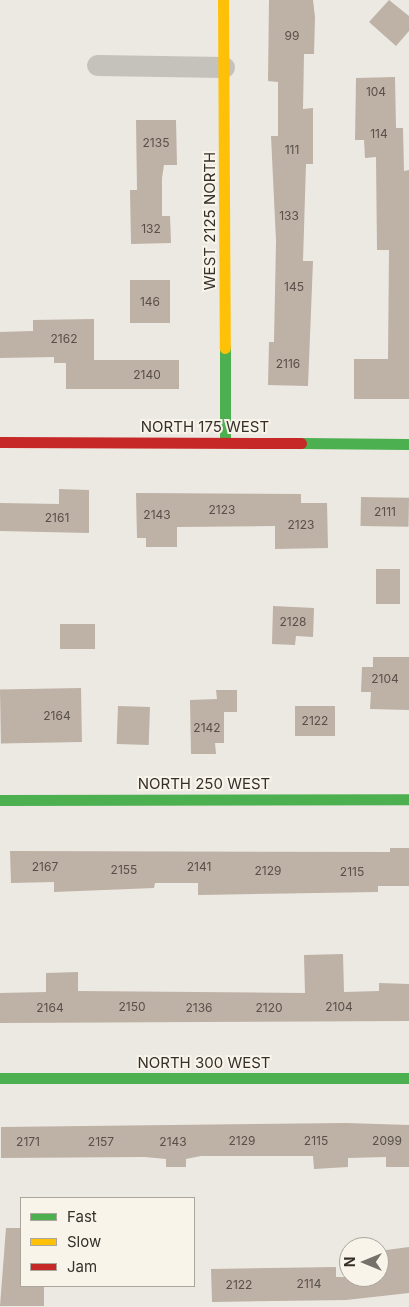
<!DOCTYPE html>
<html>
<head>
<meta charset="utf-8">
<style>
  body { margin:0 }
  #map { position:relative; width:409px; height:1307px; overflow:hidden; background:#ece9e2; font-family:Inter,sans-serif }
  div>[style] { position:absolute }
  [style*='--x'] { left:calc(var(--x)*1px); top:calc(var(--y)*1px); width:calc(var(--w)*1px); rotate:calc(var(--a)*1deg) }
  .building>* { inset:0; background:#beb1a6; transform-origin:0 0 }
  .street>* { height:21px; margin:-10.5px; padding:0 10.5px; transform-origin:10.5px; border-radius:10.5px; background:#c5c1bb }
  .fast>* { height:11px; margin:-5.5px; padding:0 5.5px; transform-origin:5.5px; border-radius:5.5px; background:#4caf50 }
  .slow>* { height:11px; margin:-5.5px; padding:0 5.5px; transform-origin:5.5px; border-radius:5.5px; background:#ffc107 }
  .jam>* { height:11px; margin:-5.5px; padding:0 5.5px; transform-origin:5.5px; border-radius:5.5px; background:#c62828 }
  span { translate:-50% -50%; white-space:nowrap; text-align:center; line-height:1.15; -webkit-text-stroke:4px #f8f4ea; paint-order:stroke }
  .number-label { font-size:12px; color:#585049 }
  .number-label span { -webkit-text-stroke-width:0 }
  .street-label { font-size:15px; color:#362f2a }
  .legend { position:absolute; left:20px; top:1197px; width:175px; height:90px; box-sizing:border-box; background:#f8f4ea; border:1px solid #aaa59d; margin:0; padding:6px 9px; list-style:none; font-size:15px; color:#362f2a }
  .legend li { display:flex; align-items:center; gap:10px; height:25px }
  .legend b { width:25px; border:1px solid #aaa59d }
  .north { position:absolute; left:339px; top:1237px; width:50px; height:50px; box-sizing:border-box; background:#f8f4ea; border:1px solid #aaa59d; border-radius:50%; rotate:270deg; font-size:14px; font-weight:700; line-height:20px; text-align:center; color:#362f2a }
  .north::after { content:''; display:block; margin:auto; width:18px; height:22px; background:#76706a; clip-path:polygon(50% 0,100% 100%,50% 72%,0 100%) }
</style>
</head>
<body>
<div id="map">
  <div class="building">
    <div style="clip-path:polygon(269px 0,313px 0,315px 17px,314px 54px,304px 54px,303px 109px,313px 108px,313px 164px,306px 164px,303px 261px,313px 261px,308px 386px,268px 385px,269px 342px,274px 342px,276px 241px,271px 136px,278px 136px,278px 82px,268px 81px)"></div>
    <div style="clip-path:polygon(389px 0,409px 16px,409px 31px,396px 46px,369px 22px)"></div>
    <div style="clip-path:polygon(395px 77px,396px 128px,403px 128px,404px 171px,409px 170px,409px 399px,354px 399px,354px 359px,388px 359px,389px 250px,377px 250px,376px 157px,365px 158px,364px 140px,355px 140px,356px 78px)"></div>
    <div style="clip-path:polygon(136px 120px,176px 120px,177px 165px,164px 165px,162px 178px,162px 216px,170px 216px,171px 243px,131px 244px,130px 190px,137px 190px)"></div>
    <div style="left:130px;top:280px;width:40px;height:43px"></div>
    <div style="clip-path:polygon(94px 319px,94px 360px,179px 360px,179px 389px,66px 389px,66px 363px,54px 363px,54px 357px,0 358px,0 332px,33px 331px,33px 320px)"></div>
    <div style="clip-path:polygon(59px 489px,89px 490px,89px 533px,0 531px,0 503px,59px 504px)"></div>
    <div style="clip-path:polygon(136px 493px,301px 494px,301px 503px,327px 503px,328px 548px,275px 549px,275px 526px,177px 527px,177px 547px,146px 547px,146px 538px,137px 538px)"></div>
    <div style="left:361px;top:497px;width:48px;height:29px;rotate:1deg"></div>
    <div style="left:376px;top:569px;width:24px;height:35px"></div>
    <div style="clip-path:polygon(273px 606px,314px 608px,313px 637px,296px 636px,295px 645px,272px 644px)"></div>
    <div style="left:95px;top:624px;width:25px;height:35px;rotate:90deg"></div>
    <div style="clip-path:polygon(373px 657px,409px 657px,409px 710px,370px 709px,371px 692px,361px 692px,362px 667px,373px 667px)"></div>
    <div style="left:81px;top:688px;width:54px;height:81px;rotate:89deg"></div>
    <div style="clip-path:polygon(216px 690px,237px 690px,237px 712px,224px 712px,224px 743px,215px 743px,216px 754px,191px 754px,190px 700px,217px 699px)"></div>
    <div style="left:118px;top:706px;width:32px;height:38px;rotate:2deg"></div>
    <div style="left:295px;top:706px;width:40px;height:30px"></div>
    <div style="clip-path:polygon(390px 848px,409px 848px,409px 886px,378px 886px,378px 892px,198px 895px,198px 883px,155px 883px,154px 888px,54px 892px,54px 882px,11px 883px,10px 851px,390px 852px)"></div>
    <div style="clip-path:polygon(343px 954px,344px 992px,379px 991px,379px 983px,409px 984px,409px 1021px,0 1023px,0 993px,46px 992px,46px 973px,78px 972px,78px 991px,305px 993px,304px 955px)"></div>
    <div style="clip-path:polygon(346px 1123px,409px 1125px,409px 1167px,386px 1167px,386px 1157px,348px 1158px,348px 1167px,314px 1169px,313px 1156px,201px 1156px,186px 1159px,186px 1167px,166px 1167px,166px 1159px,145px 1157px,1px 1158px,1px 1127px)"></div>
    <div style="clip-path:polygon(6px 1228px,21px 1228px,21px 1286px,44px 1286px,44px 1306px,0 1306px)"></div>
    <div style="clip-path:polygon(409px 1247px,409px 1293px,346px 1300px,212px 1302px,211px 1269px,336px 1267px,336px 1277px,379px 1277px,379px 1251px)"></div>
  </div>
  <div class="street">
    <div style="--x:97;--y:65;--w:127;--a:0.9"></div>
  </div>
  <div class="fast">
    <div style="--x:225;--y:348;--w:94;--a:90"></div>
    <div style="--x:301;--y:443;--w:108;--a:0.5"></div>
    <div style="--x:0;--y:800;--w:409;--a:-0.1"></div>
    <div style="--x:0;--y:1078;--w:409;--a:0"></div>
  </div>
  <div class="slow">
    <div style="--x:223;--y:0;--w:348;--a:89.7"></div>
  </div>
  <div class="jam">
    <div style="--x:0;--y:442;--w:301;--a:0.2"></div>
  </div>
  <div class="number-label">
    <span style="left:292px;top:36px">99</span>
    <span style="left:376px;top:92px">104</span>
    <span style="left:379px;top:134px">114</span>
    <span style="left:156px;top:143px">2135</span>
    <span style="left:292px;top:150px">111</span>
    <span style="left:289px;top:216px">133</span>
    <span style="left:151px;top:229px">132</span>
    <span style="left:294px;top:287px">145</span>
    <span style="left:150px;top:302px">146</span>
    <span style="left:64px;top:339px">2162</span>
    <span style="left:288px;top:364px">2116</span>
    <span style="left:147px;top:375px">2140</span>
    <span style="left:222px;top:510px">2123</span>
    <span style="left:385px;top:512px">2111</span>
    <span style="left:157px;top:515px">2143</span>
    <span style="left:57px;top:518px">2161</span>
    <span style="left:301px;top:525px">2123</span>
    <span style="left:293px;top:622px">2128</span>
    <span style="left:385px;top:679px">2104</span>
    <span style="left:57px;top:716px">2164</span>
    <span style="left:315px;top:721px">2122</span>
    <span style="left:207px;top:728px">2142</span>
    <span style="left:45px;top:867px">2167</span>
    <span style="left:199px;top:867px">2141</span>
    <span style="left:124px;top:870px">2155</span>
    <span style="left:268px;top:871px">2129</span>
    <span style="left:352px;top:872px">2115</span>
    <span style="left:132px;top:1007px">2150</span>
    <span style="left:339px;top:1007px">2104</span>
    <span style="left:50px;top:1008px">2164</span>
    <span style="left:199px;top:1008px">2136</span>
    <span style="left:269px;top:1008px">2120</span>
    <span style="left:242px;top:1141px">2129</span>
    <span style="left:316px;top:1141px">2115</span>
    <span style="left:387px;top:1141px">2099</span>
    <span style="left:28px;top:1142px">2171</span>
    <span style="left:101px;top:1142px">2157</span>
    <span style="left:173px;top:1142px">2143</span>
    <span style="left:309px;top:1284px">2114</span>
    <span style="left:239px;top:1285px">2122</span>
  </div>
  <div class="street-label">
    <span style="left:210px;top:221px;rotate:-90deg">WEST 2125 NORTH</span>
    <span style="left:205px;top:427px">NORTH 175 WEST</span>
    <span style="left:204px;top:784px">NORTH 250 WEST</span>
    <span style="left:204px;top:1063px">NORTH 300 WEST</span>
  </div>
  <ul class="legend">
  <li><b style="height:6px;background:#4caf50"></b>Fast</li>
  <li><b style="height:6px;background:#ffc107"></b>Slow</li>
  <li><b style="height:6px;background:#c62828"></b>Jam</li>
  </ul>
  <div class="north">N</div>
</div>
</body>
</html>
